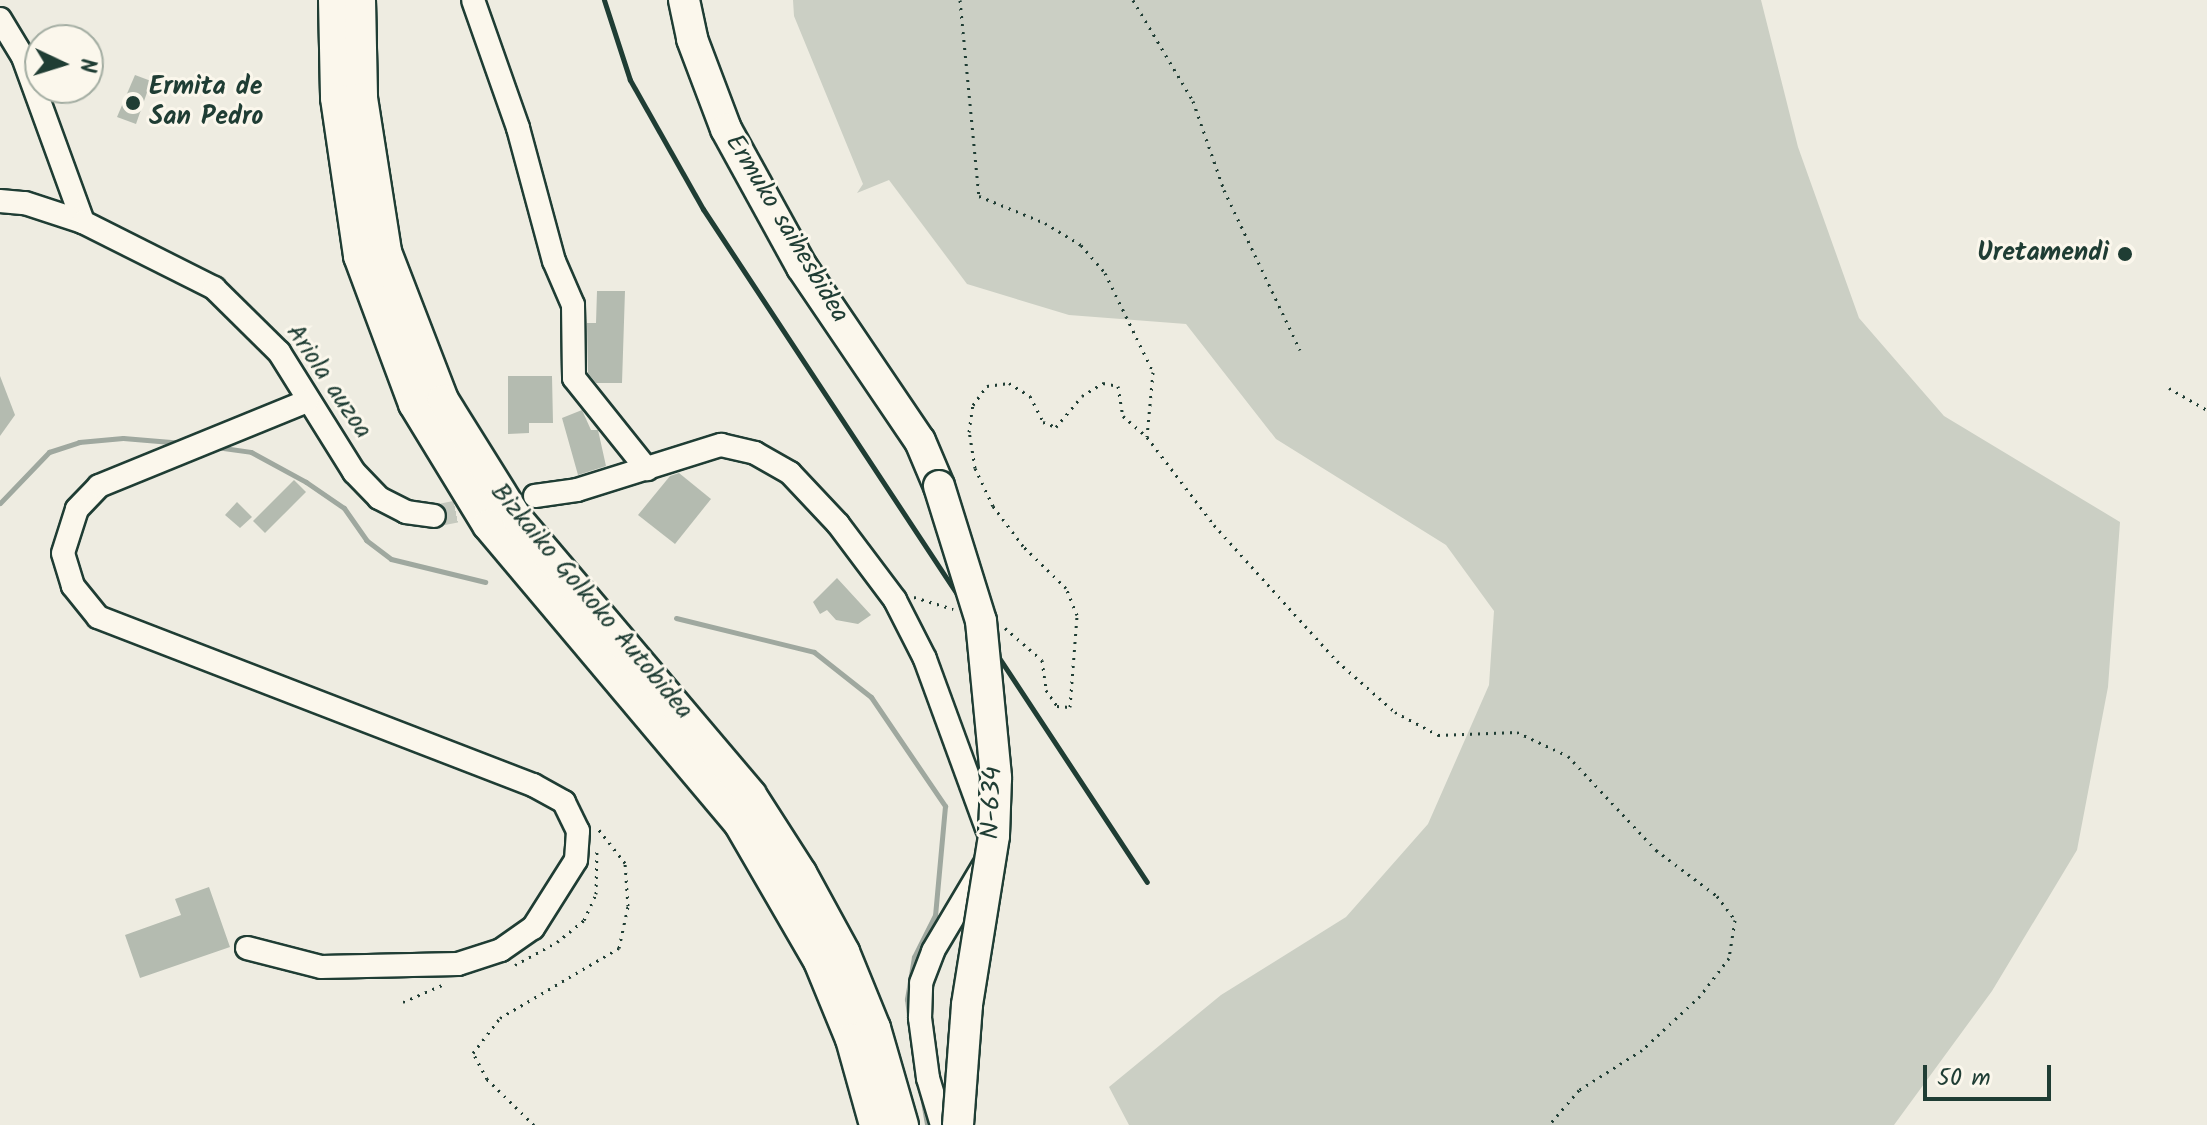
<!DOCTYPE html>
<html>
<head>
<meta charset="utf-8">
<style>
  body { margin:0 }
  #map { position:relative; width:2207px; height:1125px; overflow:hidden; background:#eeece1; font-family:Kalam,sans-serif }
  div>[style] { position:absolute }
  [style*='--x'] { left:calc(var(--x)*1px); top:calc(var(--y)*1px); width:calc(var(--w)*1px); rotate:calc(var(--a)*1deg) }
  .green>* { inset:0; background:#cbcfc4 }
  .stream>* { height:5px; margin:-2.5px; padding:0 2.5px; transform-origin:2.5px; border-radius:2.5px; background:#9fa89f }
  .building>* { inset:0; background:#b4bbb0; transform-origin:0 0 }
  .minor-tunnel>* { height:22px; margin-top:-11px; transform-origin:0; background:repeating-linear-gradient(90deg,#c5c9be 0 22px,transparent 0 33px) }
  .path>* { height:3px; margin-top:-1.5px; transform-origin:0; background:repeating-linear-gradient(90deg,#1f3d34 0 2px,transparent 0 8px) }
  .roads { filter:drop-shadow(2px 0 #1f3d34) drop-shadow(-2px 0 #1f3d34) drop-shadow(0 2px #1f3d34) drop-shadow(0 -2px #1f3d34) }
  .minor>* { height:22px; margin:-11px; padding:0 11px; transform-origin:11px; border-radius:11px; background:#fbf7ec }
  .highway>* { height:30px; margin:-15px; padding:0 15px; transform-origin:15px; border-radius:15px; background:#fbf7ec }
  .rail>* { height:5px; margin:-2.5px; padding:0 2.5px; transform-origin:2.5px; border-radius:2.5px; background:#1f3d34 }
  .bridges { filter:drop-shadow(2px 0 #1f3d34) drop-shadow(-2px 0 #1f3d34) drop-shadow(0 2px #1f3d34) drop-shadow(0 -2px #1f3d34) }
  .highway-bridge>* { height:30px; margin:-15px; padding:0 15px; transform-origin:15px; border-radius:15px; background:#fbf7ec }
  .dots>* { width:22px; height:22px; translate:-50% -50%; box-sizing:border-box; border:4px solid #fbf7ec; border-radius:50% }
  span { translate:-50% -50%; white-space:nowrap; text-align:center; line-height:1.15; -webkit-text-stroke:6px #fbf7ec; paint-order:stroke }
  .poi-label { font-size:26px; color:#1f3d34; font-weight:700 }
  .left { translate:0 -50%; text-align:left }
  .right { translate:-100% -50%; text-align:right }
  .street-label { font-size:26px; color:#1f3d34 }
  .north { position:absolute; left:24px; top:24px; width:80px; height:80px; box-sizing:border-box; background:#fbf7ec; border:2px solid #a3ada2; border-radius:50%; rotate:94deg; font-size:22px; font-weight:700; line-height:32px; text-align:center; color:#1f3d34 }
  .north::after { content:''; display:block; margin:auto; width:28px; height:36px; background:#1f3d34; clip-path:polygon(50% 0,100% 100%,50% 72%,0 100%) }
  .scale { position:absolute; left:1923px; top:1065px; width:128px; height:36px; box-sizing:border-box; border:4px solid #1f3d34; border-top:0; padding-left:10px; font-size:24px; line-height:28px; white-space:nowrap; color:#1f3d34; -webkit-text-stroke:6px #fbf7ec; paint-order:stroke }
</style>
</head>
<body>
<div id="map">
  <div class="green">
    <div style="clip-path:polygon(793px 0,1761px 0,1798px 147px,1859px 318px,1944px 416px,2120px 522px,2108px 687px,2077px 850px,1992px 991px,1894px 1125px,1129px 1125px,1109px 1087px,1221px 995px,1346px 917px,1428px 824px,1489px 685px,1494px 611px,1446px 545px,1276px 439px,1186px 324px,1069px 315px,967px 284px,889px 180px,857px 193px,863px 184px,794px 16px)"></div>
  </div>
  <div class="stream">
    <div style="--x:216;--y:447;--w:35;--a:8"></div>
    <div style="--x:251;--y:452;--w:63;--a:28.6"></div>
    <div style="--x:306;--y:482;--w:46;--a:34.4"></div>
    <div style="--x:344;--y:508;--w:39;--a:55"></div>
    <div style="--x:366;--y:540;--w:31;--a:37"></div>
    <div style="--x:391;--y:559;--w:97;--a:13.7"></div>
    <div style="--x:0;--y:503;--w:71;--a:-46.1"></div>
    <div style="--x:49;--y:452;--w:32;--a:-18"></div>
    <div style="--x:79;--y:442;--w:44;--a:-5.2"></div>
    <div style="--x:123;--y:438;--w:60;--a:4.8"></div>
    <div style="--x:676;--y:618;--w:142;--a:13.8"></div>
    <div style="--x:814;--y:652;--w:73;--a:38.3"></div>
    <div style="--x:871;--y:697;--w:132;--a:55.8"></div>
    <div style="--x:945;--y:806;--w:109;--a:95.2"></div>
    <div style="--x:935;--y:915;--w:47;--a:116.6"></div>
    <div style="--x:914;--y:957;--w:43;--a:99.5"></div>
    <div style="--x:907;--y:999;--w:49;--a:83"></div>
    <div style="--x:921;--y:1090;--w:36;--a:80"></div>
  </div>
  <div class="building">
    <div style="clip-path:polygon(135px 75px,151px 81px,136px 124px,117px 117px)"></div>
    <div style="clip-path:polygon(597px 291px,625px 291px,622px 383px,596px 383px,588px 373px,587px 323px,596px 323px)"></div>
    <div style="clip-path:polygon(0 376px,15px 415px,0 436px)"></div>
    <div style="clip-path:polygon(508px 376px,552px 376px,553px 423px,529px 423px,529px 433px,508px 434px)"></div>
    <div style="clip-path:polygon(582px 410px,591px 430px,598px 430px,606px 466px,578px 475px,562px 418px)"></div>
    <div style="clip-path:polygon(679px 473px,711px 499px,675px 544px,638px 515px,670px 476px)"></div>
    <div style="left:294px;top:480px;width:17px;height:58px;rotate:45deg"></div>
    <div style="clip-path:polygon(237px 502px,252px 517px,240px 528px,225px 515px)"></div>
    <div style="clip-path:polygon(837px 578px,871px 615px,858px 624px,836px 620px,827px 610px,820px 614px,813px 602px)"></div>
    <div style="clip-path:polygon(209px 887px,230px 947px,140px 978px,125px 935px,181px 915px,175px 899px)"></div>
  </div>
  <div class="minor-tunnel">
    <div style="--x:434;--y:516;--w:103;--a:-11.2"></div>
  </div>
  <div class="path">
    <div style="--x:960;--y:0;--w:197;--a:84.5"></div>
    <div style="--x:979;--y:196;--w:71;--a:22.2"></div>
    <div style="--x:1045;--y:223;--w:42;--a:31.4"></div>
    <div style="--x:1081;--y:245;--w:37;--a:49"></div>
    <div style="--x:1105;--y:273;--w:110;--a:64.1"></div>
    <div style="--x:1153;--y:372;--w:65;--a:95.3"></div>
    <div style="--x:1147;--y:437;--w:111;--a:52.7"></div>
    <div style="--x:1214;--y:525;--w:183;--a:47.9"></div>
    <div style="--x:1337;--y:661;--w:77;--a:41.3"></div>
    <div style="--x:1395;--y:712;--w:49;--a:28.1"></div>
    <div style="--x:1438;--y:735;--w:79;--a:-2.2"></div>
    <div style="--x:1517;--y:732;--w:56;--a:25.2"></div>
    <div style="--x:1568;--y:756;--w:129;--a:46.9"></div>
    <div style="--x:1656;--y:850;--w:76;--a:37"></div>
    <div style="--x:1717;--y:896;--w:30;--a:53"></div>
    <div style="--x:1735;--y:920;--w:38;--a:99"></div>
    <div style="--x:1729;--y:958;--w:48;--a:127.3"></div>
    <div style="--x:1700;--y:996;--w:79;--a:137"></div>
    <div style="--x:1642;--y:1050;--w:75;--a:147.6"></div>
    <div style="--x:1579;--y:1090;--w:46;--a:130.6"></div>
    <div style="--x:1133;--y:0;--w:117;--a:59.3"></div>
    <div style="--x:1193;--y:101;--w:94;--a:70.8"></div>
    <div style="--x:1224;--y:190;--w:177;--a:64.6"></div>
    <div style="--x:2169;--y:388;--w:44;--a:30.1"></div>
    <div style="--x:914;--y:597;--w:41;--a:17.1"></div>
    <div style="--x:1005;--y:628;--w:49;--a:40.9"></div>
    <div style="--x:1042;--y:660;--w:30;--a:82"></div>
    <div style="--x:1046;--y:690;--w:19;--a:55"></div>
    <div style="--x:1057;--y:706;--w:13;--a:4"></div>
    <div style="--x:1070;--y:707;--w:92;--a:-85.6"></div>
    <div style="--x:1077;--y:615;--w:29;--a:-112"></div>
    <div style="--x:1066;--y:588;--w:60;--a:-135.7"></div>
    <div style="--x:1023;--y:546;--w:50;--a:-126.9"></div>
    <div style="--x:993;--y:506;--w:42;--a:-115.3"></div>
    <div style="--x:975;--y:468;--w:36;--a:-99"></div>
    <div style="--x:969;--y:432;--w:27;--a:-82"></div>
    <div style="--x:973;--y:405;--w:24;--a:-54"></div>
    <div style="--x:987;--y:386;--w:22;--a:-8"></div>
    <div style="--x:1009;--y:383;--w:25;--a:32"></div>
    <div style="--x:1030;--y:396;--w:29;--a:63"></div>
    <div style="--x:1043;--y:422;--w:14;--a:21"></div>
    <div style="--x:1056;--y:427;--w:40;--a:-50"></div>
    <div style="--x:1082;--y:396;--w:25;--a:-32"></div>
    <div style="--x:1103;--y:383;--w:15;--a:11"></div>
    <div style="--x:1118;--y:386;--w:30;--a:81"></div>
    <div style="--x:1123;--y:416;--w:32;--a:41"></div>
    <div style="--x:515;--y:965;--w:48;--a:-28.7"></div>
    <div style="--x:557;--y:942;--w:35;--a:-39"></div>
    <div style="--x:584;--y:920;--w:29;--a:-65"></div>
    <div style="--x:596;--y:894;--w:47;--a:-88.8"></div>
    <div style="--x:403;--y:1002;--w:43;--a:-23.6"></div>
    <div style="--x:534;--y:1125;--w:66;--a:-135.6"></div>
    <div style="--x:487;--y:1079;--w:30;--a:-118"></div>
    <div style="--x:473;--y:1053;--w:44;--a:-52.4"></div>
    <div style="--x:500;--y:1018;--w:138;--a:-30.5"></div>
    <div style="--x:619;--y:948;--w:43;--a:-77.9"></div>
    <div style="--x:628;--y:906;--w:43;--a:-94"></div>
    <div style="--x:625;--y:863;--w:47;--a:-128.1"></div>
  </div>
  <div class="roads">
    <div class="minor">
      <div style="--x:473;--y:0;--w:136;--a:70.6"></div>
      <div style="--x:518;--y:128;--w:138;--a:74.9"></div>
      <div style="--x:554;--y:261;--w:48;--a:66.6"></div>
      <div style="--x:573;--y:305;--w:73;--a:89.2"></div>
      <div style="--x:574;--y:378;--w:117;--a:51.3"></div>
      <div style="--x:0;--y:19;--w:44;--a:58.8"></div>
      <div style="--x:23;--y:57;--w:176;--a:70"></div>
      <div style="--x:0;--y:201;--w:25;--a:5"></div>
      <div style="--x:25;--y:203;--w:61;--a:18.1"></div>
      <div style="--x:83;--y:222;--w:147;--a:26.7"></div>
      <div style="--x:214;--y:288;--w:91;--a:44.6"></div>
      <div style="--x:279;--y:352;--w:142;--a:58"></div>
      <div style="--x:354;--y:472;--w:36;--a:46"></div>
      <div style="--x:379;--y:498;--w:30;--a:27"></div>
      <div style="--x:406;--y:512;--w:28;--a:8"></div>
      <div style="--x:535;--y:496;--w:42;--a:-8.1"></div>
      <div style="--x:577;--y:490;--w:151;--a:-17.4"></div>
      <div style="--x:721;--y:445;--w:35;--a:13"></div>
      <div style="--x:755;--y:453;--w:40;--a:29.7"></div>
      <div style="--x:790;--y:473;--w:70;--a:46.7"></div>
      <div style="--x:838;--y:524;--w:95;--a:53.1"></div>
      <div style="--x:895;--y:600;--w:66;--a:63"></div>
      <div style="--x:925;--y:659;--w:180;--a:69.9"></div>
      <div style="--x:247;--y:948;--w:76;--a:14.4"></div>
      <div style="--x:321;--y:967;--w:137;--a:-1.3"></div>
      <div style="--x:458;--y:964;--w:45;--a:-18"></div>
      <div style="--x:501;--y:950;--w:39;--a:-35"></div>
      <div style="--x:533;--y:928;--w:80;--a:-57.7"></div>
      <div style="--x:576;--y:860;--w:29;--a:-86"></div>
      <div style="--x:578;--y:831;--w:32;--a:-116"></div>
      <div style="--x:564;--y:802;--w:35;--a:-151"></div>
      <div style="--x:533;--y:785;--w:466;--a:-158.9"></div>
      <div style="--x:98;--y:617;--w:40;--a:-129"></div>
      <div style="--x:73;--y:586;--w:34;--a:-107"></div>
      <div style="--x:63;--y:553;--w:46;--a:-72.3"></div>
      <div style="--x:77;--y:509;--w:32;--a:-46"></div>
      <div style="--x:99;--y:486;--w:225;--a:-22.2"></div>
      <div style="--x:942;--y:1125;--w:49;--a:-106.6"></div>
      <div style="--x:928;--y:1078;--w:61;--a:-97.6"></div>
      <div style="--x:920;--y:1018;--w:35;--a:-88"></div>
      <div style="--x:921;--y:983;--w:34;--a:-69"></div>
      <div style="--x:933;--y:951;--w:100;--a:-59.3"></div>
    </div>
    <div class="highway">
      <div style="--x:334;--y:0;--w:98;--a:88.8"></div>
      <div style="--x:336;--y:98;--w:160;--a:81.7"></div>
      <div style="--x:359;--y:256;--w:158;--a:69.6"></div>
      <div style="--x:414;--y:404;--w:142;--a:58.6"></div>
      <div style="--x:488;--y:525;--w:390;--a:49.9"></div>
      <div style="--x:739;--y:823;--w:160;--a:59.9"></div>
      <div style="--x:819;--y:961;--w:84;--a:67.7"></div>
      <div style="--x:851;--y:1039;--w:89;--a:74.4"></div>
      <div style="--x:360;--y:0;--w:98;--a:88.8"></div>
      <div style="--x:362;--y:98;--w:156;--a:81.1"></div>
      <div style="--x:386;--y:252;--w:159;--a:68.9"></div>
      <div style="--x:443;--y:400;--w:142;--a:58"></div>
      <div style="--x:518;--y:520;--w:360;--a:49.7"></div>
      <div style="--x:751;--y:795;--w:93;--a:57.3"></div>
      <div style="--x:801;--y:873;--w:90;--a:61.4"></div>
      <div style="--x:844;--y:952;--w:82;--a:67.8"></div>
      <div style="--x:875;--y:1028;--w:101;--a:73.9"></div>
      <div style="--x:684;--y:0;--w:40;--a:78"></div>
      <div style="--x:692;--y:39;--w:96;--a:69.3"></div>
      <div style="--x:726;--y:129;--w:158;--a:61.2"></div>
      <div style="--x:802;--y:267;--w:210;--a:55.9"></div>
      <div style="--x:920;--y:441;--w:49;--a:67.1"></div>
    </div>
  </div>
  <div class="rail">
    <div style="--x:604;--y:0;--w:84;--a:72"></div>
    <div style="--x:630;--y:80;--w:148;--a:60.5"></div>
    <div style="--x:703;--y:209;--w:806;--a:56.59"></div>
  </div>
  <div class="bridges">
    <div class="highway-bridge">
      <div style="--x:939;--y:486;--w:141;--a:72.7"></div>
      <div style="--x:981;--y:621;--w:158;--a:84.5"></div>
      <div style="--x:996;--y:778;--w:58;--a:92"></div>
      <div style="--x:994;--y:836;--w:171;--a:99.1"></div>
      <div style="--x:967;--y:1005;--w:120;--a:94.3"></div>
    </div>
  </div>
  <div class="dots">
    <div style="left:133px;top:103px;background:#1f3d34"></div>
    <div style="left:2125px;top:254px;background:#1f3d34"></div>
  </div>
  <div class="poi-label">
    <span class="left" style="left:149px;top:103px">Ermita de<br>San Pedro</span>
    <span class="right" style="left:2109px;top:254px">Uretamendi</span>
  </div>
  <div class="street-label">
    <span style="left:786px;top:229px;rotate:59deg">Ermuko saihesbidea</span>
    <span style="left:328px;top:382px;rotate:56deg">Ariola auzoa</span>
    <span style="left:591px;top:602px;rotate:50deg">Bizkaiko Golkoko Autobidea</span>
    <span style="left:993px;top:803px;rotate:-88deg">N-634</span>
  </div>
  <div class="north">N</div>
  <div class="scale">50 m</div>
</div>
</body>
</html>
